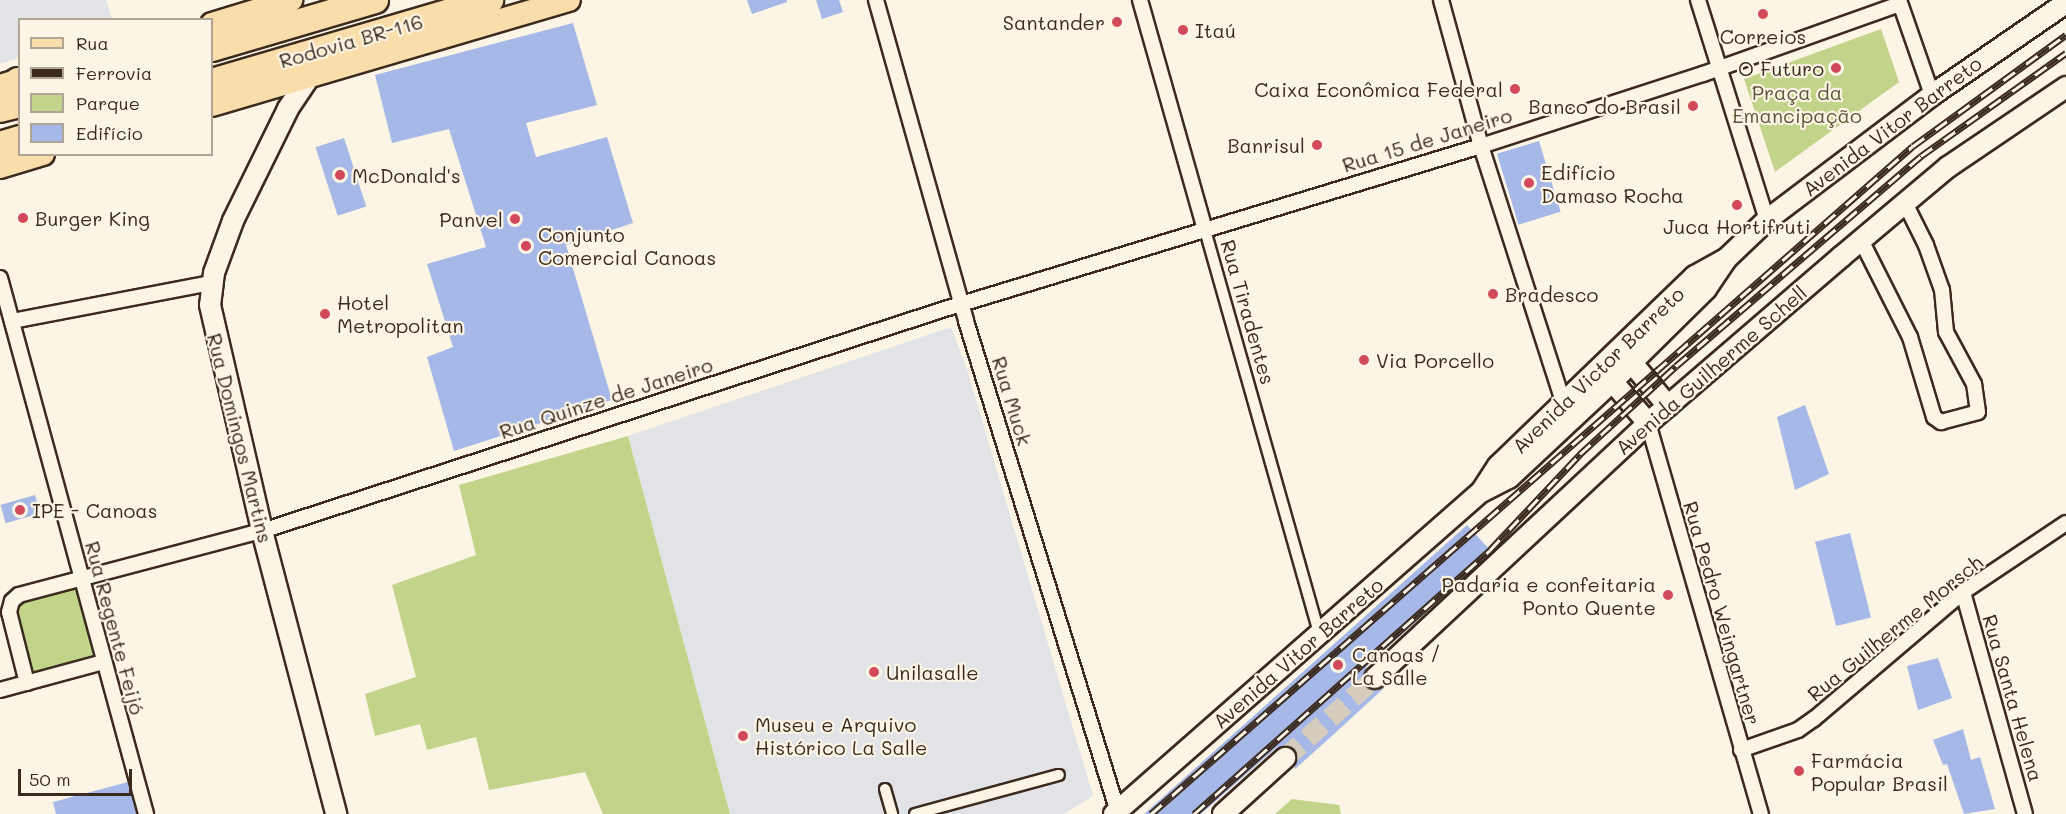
<!DOCTYPE html>
<html>
<head>
<meta charset="utf-8">
<style>
  body { margin:0 }
  #map { position:relative; width:2066px; height:814px; overflow:hidden; background:#fcf5e5; font-family:Mali,sans-serif }
  div>[style] { position:absolute }
  [style*='--x'] { left:calc(var(--x)*1px); top:calc(var(--y)*1px); width:calc(var(--w)*1px); rotate:calc(var(--a)*1deg) }
  .built>* { inset:0; background:#e2e3e6 }
  .green>* { inset:0; background:#c2d489 }
  .building>* { inset:0; background:#a5b8e7; transform-origin:0 0 }
  .secondary-tunnel>* { height:20px; margin-top:-10px; transform-origin:0; background:repeating-linear-gradient(90deg,#d5ccbd 0 20px,transparent 0 30px) }
  .roads { filter:drop-shadow(2px 0 #3b2a1e) drop-shadow(-2px 0 #3b2a1e) drop-shadow(0 2px #3b2a1e) drop-shadow(0 -2px #3b2a1e) }
  .pedestrian>* { height:10px; margin:-5px; padding:0 5px; transform-origin:5px; border-radius:5px; background:#fcf5e5 }
  .minor>* { height:14px; margin:-7px; padding:0 7px; transform-origin:7px; border-radius:7px; background:#fcf5e5 }
  .secondary>* { height:20px; margin:-10px; padding:0 10px; transform-origin:10px; border-radius:10px; background:#fcf5e5 }
  .primary>* { height:22px; margin:-11px; padding:0 11px; transform-origin:11px; border-radius:11px; background:#f9deab }
  .motorway>* { height:26px; margin:-13px; padding:0 13px; transform-origin:13px; border-radius:13px; background:#f9deab }
  .rail>* { height:7px; margin-top:-3.5px; transform-origin:0; background:repeating-linear-gradient(90deg,#fcf5e5 0 14px,#3b2a1e 0 28px); box-sizing:border-box; border-block:2px solid #3b2a1e }
  .dots>* { width:16px; height:16px; translate:-50% -50%; box-sizing:border-box; border:3px solid #fcf5e5; border-radius:50% }
  span { translate:-50% -50%; white-space:nowrap; text-align:center; line-height:1.15; -webkit-text-stroke:4.5px #fcf5e5; paint-order:stroke }
  .poi-label { font-size:20px; color:#3b2a1e }
  .right { translate:-100% -50%; text-align:right }
  .left { translate:0 -50%; text-align:left }
  .street-label { font-size:20px; color:#3b2a1e }
  .park-label { font-size:20px; color:#5d5439 }
  .legend { position:absolute; left:18px; top:18px; width:195px; height:138px; box-sizing:border-box; background:#fcf5e5; border:2px solid #afa495; margin:0; padding:8px 10px; list-style:none; font-size:18px; color:#3b2a1e }
  .legend li { display:flex; align-items:center; gap:12px; height:30px }
  .legend b { width:30px; border:2px solid #afa495 }
  .scale { position:absolute; left:18px; top:769px; width:114px; height:27px; box-sizing:border-box; border:3px solid #3b2a1e; border-top:0; padding-left:8px; font-size:18px; line-height:21px; white-space:nowrap; color:#3b2a1e; -webkit-text-stroke:4px #fcf5e5; paint-order:stroke }
</style>
</head>
<body>
<div id="map">
  <div class="built">
    <div style="clip-path:polygon(0 0,106px 0,112px 19px,20px 20px,19px 58px,0 64px)"></div>
    <div style="clip-path:polygon(951px 327px,966px 366px,1093px 796px,1064px 814px,730px 814px,628px 436px)"></div>
  </div>
  <div class="green">
    <div style="clip-path:polygon(1881px 29px,1899px 82px,1775px 172px,1744px 79px)"></div>
    <div style="clip-path:polygon(628px 436px,730px 814px,603px 814px,585px 772px,489px 790px,476px 737px,427px 750px,420px 724px,375px 736px,365px 694px,416px 677px,392px 585px,476px 555px,459px 485px)"></div>
    <div style="clip-path:polygon(76px 587px,94px 657px,31px 673px,16px 608px,23px 601px)"></div>
    <div style="clip-path:polygon(1292px 799px,1339px 805px,1341px 814px,1275px 814px)"></div>
  </div>
  <div class="building">
    <div style="clip-path:polygon(747px 0,787px 0,787px 2px,752px 14px)"></div>
    <div style="clip-path:polygon(816px 0,839px 0,843px 12px,822px 19px)"></div>
    <div style="clip-path:polygon(573px 23px,597px 105px,526px 123px,536px 157px,607px 137px,633px 223px,566px 245px,612px 400px,454px 451px,427px 357px,453px 347px,427px 264px,486px 247px,449px 129px,392px 143px,375px 75px)"></div>
    <div style="left:344px;top:138px;width:72px;height:30px;rotate:72deg"></div>
    <div style="left:1539px;top:141px;width:74px;height:44px;rotate:73deg"></div>
    <div style="clip-path:polygon(1805px 405px,1829px 474px,1795px 490px,1777px 417px)"></div>
    <div style="left:35px;top:495px;width:19px;height:36px;rotate:74deg"></div>
    <div style="clip-path:polygon(1467px 525px,1492px 552px,1366px 667px,1366px 686px,1372px 690px,1384px 688px,1333px 735px,1295px 769px,1294px 750px,1288px 746px,1276px 748px,1201px 814px,1144px 814px)"></div>
    <div style="left:1850px;top:533px;width:87px;height:36px;rotate:76deg"></div>
    <div style="clip-path:polygon(1938px 658px,1952px 698px,1918px 710px,1907px 666px)"></div>
    <div style="clip-path:polygon(1963px 729px,1971px 760px,1980px 757px,1995px 809px,1964px 814px,1947px 764px,1943px 765px,1933px 740px)"></div>
    <div style="clip-path:polygon(128px 782px,137px 814px,56px 814px,53px 802px)"></div>
  </div>
  <div class="secondary-tunnel">
    <div style="--x:1285;--y:758;--w:120;--a:-41.6"></div>
  </div>
  <div class="roads">
    <div class="pedestrian">
      <div style="--x:1205;--y:230;--w:420;--a:74.2"></div>
      <div style="--x:885;--y:789;--w:26;--a:74"></div>
      <div style="--x:915;--y:814;--w:149;--a:-15.2"></div>
    </div>
    <div class="minor">
      <div style="--x:876;--y:0;--w:333;--a:74.3"></div>
      <div style="--x:966;--y:321;--w:514;--a:72.8"></div>
      <div style="--x:1140;--y:0;--w:239;--a:74.2"></div>
      <div style="--x:1441;--y:0;--w:151;--a:74.7"></div>
      <div style="--x:1481;--y:146;--w:269;--a:72.2"></div>
      <div style="--x:1698;--y:0;--w:231;--a:72.6"></div>
      <div style="--x:1899;--y:0;--w:101;--a:70.8"></div>
      <div style="--x:1861;--y:240;--w:109;--a:63.2"></div>
      <div style="--x:1910;--y:337;--w:84;--a:73.3"></div>
      <div style="--x:1934;--y:417;--w:9;--a:36"></div>
      <div style="--x:1941;--y:422;--w:38;--a:-15"></div>
      <div style="--x:1978;--y:412;--w:28;--a:-98"></div>
      <div style="--x:1974;--y:384;--w:59;--a:-118.3"></div>
      <div style="--x:1946;--y:332;--w:42;--a:-95.4"></div>
      <div style="--x:1942;--y:290;--w:48;--a:-109.6"></div>
      <div style="--x:1926;--y:245;--w:47;--a:-116.6"></div>
      <div style="--x:0;--y:278;--w:556;--a:74.76"></div>
      <div style="--x:12;--y:321;--w:204;--a:-10.8"></div>
      <div style="--x:1648;--y:423;--w:407;--a:73.9"></div>
      <div style="--x:1963;--y:592;--w:230;--a:74.4"></div>
      <div style="--x:27;--y:683;--w:73;--a:-104.2"></div>
      <div style="--x:9;--y:612;--w:11;--a:-75"></div>
      <div style="--x:12;--y:601;--w:9;--a:-41"></div>
      <div style="--x:19;--y:595;--w:251;--a:-14.8"></div>
      <div style="--x:262;--y:531;--w:721;--a:-18.01"></div>
      <div style="--x:948;--y:308;--w:557;--a:-16.91"></div>
      <div style="--x:1481;--y:146;--w:233;--a:-18"></div>
      <div style="--x:1703;--y:74;--w:209;--a:-19.6"></div>
      <div style="--x:0;--y:690;--w:108;--a:-15.1"></div>
      <div style="--x:1741;--y:750;--w:60;--a:-19.3"></div>
      <div style="--x:1798;--y:730;--w:19;--a:-35"></div>
      <div style="--x:1814;--y:719;--w:196;--a:-40.4"></div>
      <div style="--x:1963;--y:592;--w:124;--a:-33.8"></div>
    </div>
    <div class="secondary">
      <div style="--x:310;--y:76;--w:40;--a:124"></div>
      <div style="--x:288;--y:109;--w:125;--a:116.2"></div>
      <div style="--x:233;--y:221;--w:55;--a:110.1"></div>
      <div style="--x:214;--y:273;--w:32;--a:97"></div>
      <div style="--x:210;--y:305;--w:232;--a:77"></div>
      <div style="--x:262;--y:531;--w:293;--a:75.3"></div>
      <div style="--x:1632;--y:363;--w:56;--a:50.1"></div>
      <div style="--x:1612;--y:381;--w:55;--a:49.4"></div>
      <div style="--x:1483;--y:491;--w:29;--a:-27"></div>
      <div style="--x:1509;--y:478;--w:149;--a:-43.1"></div>
      <div style="--x:1618;--y:376;--w:124;--a:-44.7"></div>
      <div style="--x:1706;--y:289;--w:36;--a:-56"></div>
      <div style="--x:1726;--y:259;--w:57;--a:-43.6"></div>
      <div style="--x:1767;--y:220;--w:207;--a:-37.1"></div>
      <div style="--x:1932;--y:95;--w:163;--a:-34.5"></div>
      <div style="--x:1375;--y:678;--w:374;--a:-43"></div>
      <div style="--x:1648;--y:423;--w:255;--a:-40.7"></div>
      <div style="--x:1841;--y:257;--w:140;--a:-40.1"></div>
      <div style="--x:1948;--y:167;--w:143;--a:-34.1"></div>
      <div style="--x:1114;--y:814;--w:488;--a:-41.3"></div>
      <div style="--x:1481;--y:492;--w:31;--a:-57"></div>
      <div style="--x:1498;--y:466;--w:274;--a:-44"></div>
      <div style="--x:1695;--y:276;--w:35;--a:-29"></div>
      <div style="--x:1223;--y:814;--w:84;--a:-42.1"></div>
    </div>
    <div class="primary">
      <div style="--x:212;--y:24;--w:83;--a:-16.9"></div>
      <div style="--x:0;--y:86;--w:21;--a:-17"></div>
      <div style="--x:212;--y:105;--w:372;--a:-16.4"></div>
      <div style="--x:0;--y:167;--w:45;--a:-16.8"></div>
    </div>
    <div class="motorway">
      <div style="--x:212;--y:48;--w:170;--a:-16.4"></div>
      <div style="--x:18;--y:81;--w:2;--a:0"></div>
      <div style="--x:212;--y:82;--w:290;--a:-16.4"></div>
      <div style="--x:0;--y:109;--w:21;--a:-14"></div>
      <div style="--x:0;--y:145;--w:21;--a:-17"></div>
    </div>
  </div>
  <div class="rail">
    <div style="--x:1151;--y:814;--w:1013;--a:-41.24"></div>
    <div style="--x:1913;--y:146;--w:189;--a:-36"></div>
    <div style="--x:1194;--y:814;--w:397;--a:-41.7"></div>
    <div style="--x:1490;--y:550;--w:132;--a:-46.8"></div>
    <div style="--x:1580;--y:454;--w:130;--a:-42.5"></div>
    <div style="--x:1676;--y:366;--w:323;--a:-40.6"></div>
    <div style="--x:1921;--y:156;--w:178;--a:-35.4"></div>
  </div>
  <div class="dots">
    <div style="left:1763px;top:14px;background:#d1495b"></div>
    <div style="left:1117px;top:22px;background:#d1495b"></div>
    <div style="left:1183px;top:30px;background:#d1495b"></div>
    <div style="left:1836px;top:68px;background:#d1495b"></div>
    <div style="left:1515px;top:89px;background:#d1495b"></div>
    <div style="left:1693px;top:106px;background:#d1495b"></div>
    <div style="left:1317px;top:145px;background:#d1495b"></div>
    <div style="left:340px;top:175px;background:#d1495b"></div>
    <div style="left:1529px;top:183px;background:#d1495b"></div>
    <div style="left:1737px;top:205px;background:#d1495b"></div>
    <div style="left:23px;top:218px;background:#d1495b"></div>
    <div style="left:515px;top:219px;background:#d1495b"></div>
    <div style="left:526px;top:246px;background:#d1495b"></div>
    <div style="left:1493px;top:294px;background:#d1495b"></div>
    <div style="left:325px;top:314px;background:#d1495b"></div>
    <div style="left:1364px;top:360px;background:#d1495b"></div>
    <div style="left:20px;top:510px;background:#d1495b"></div>
    <div style="left:1668px;top:595px;background:#d1495b"></div>
    <div style="left:1338px;top:665px;background:#d1495b"></div>
    <div style="left:874px;top:672px;background:#d1495b"></div>
    <div style="left:743px;top:736px;background:#d1495b"></div>
    <div style="left:1799px;top:771px;background:#d1495b"></div>
  </div>
  <div class="poi-label">
    <span class="right" style="left:1105px;top:22px">Santander</span>
    <span class="left" style="left:1195px;top:30px">Itaú</span>
    <span style="left:1763px;top:36px">Correios</span>
    <span class="right" style="left:1824px;top:68px">O Futuro</span>
    <span class="right" style="left:1503px;top:89px">Caixa Econômica Federal</span>
    <span class="right" style="left:1681px;top:106px">Banco do Brasil</span>
    <span class="right" style="left:1305px;top:145px">Banrisul</span>
    <span class="left" style="left:1541px;top:184px">Edifício<br>Damaso Rocha</span>
    <span class="left" style="left:352px;top:175px">McDonald's</span>
    <span class="left" style="left:35px;top:218px">Burger King</span>
    <span class="right" style="left:503px;top:219px">Panvel</span>
    <span style="left:1737px;top:226px">Juca Hortifruti</span>
    <span class="left" style="left:538px;top:246px">Conjunto<br>Comercial Canoas</span>
    <span class="left" style="left:1505px;top:294px">Bradesco</span>
    <span class="left" style="left:337px;top:314px">Hotel<br>Metropolitan</span>
    <span class="left" style="left:1376px;top:360px">Via Porcello</span>
    <span class="left" style="left:32px;top:510px">IPE - Canoas</span>
    <span class="right" style="left:1656px;top:596px">Padaria e confeitaria<br>Ponto Quente</span>
    <span class="left" style="left:1352px;top:666px">Canoas /<br>La Salle</span>
    <span class="left" style="left:886px;top:672px">Unilasalle</span>
    <span class="left" style="left:755px;top:736px">Museu e Arquivo<br>Histórico La Salle</span>
    <span class="left" style="left:1811px;top:772px">Farmácia<br>Popular Brasil</span>
  </div>
  <div class="street-label">
    <span style="left:351px;top:41px;rotate:-16deg">Rodovia BR-116</span>
    <span style="left:1892px;top:126px;rotate:-37deg">Avenida Vitor Barreto</span>
    <span style="left:1427px;top:140px;rotate:-17deg">Rua 15 de Janeiro</span>
    <span style="left:1248px;top:312px;rotate:74deg">Rua Tiradentes</span>
    <span style="left:1598px;top:370px;rotate:-44deg">Avenida Victor Barreto</span>
    <span style="left:1711px;top:370px;rotate:-41deg">Avenida Guilherme Schell</span>
    <span style="left:606px;top:398px;rotate:-18deg">Rua Quinze de Janeiro</span>
    <span style="left:1012px;top:401px;rotate:73deg">Rua Muck</span>
    <span style="left:240px;top:438px;rotate:76deg">Rua Domingos Martins</span>
    <span style="left:1722px;top:613px;rotate:74deg">Rua Pedro Weingartner</span>
    <span style="left:115px;top:628px;rotate:75deg">Rua Regente Feijó</span>
    <span style="left:1895px;top:628px;rotate:-39deg">Rua Guilherme Morsch</span>
    <span style="left:1298px;top:653px;rotate:-41deg">Avenida Vitor Barreto</span>
    <span style="left:2013px;top:698px;rotate:74deg">Rua Santa Helena</span>
  </div>
  <div class="park-label">
    <span style="left:1797px;top:104px">Praça da<br>Emancipação</span>
  </div>
  <ul class="legend">
  <li><b style="height:8px;background:#f9deab"></b>Rua</li>
  <li><b style="height:8px;background:#3b2a1e"></b>Ferrovia</li>
  <li><b style="height:16px;background:#c2d489"></b>Parque</li>
  <li><b style="height:16px;background:#a5b8e7"></b>Edifício</li>
  </ul>
  <div class="scale">50 m</div>
</div>
</body>
</html>
